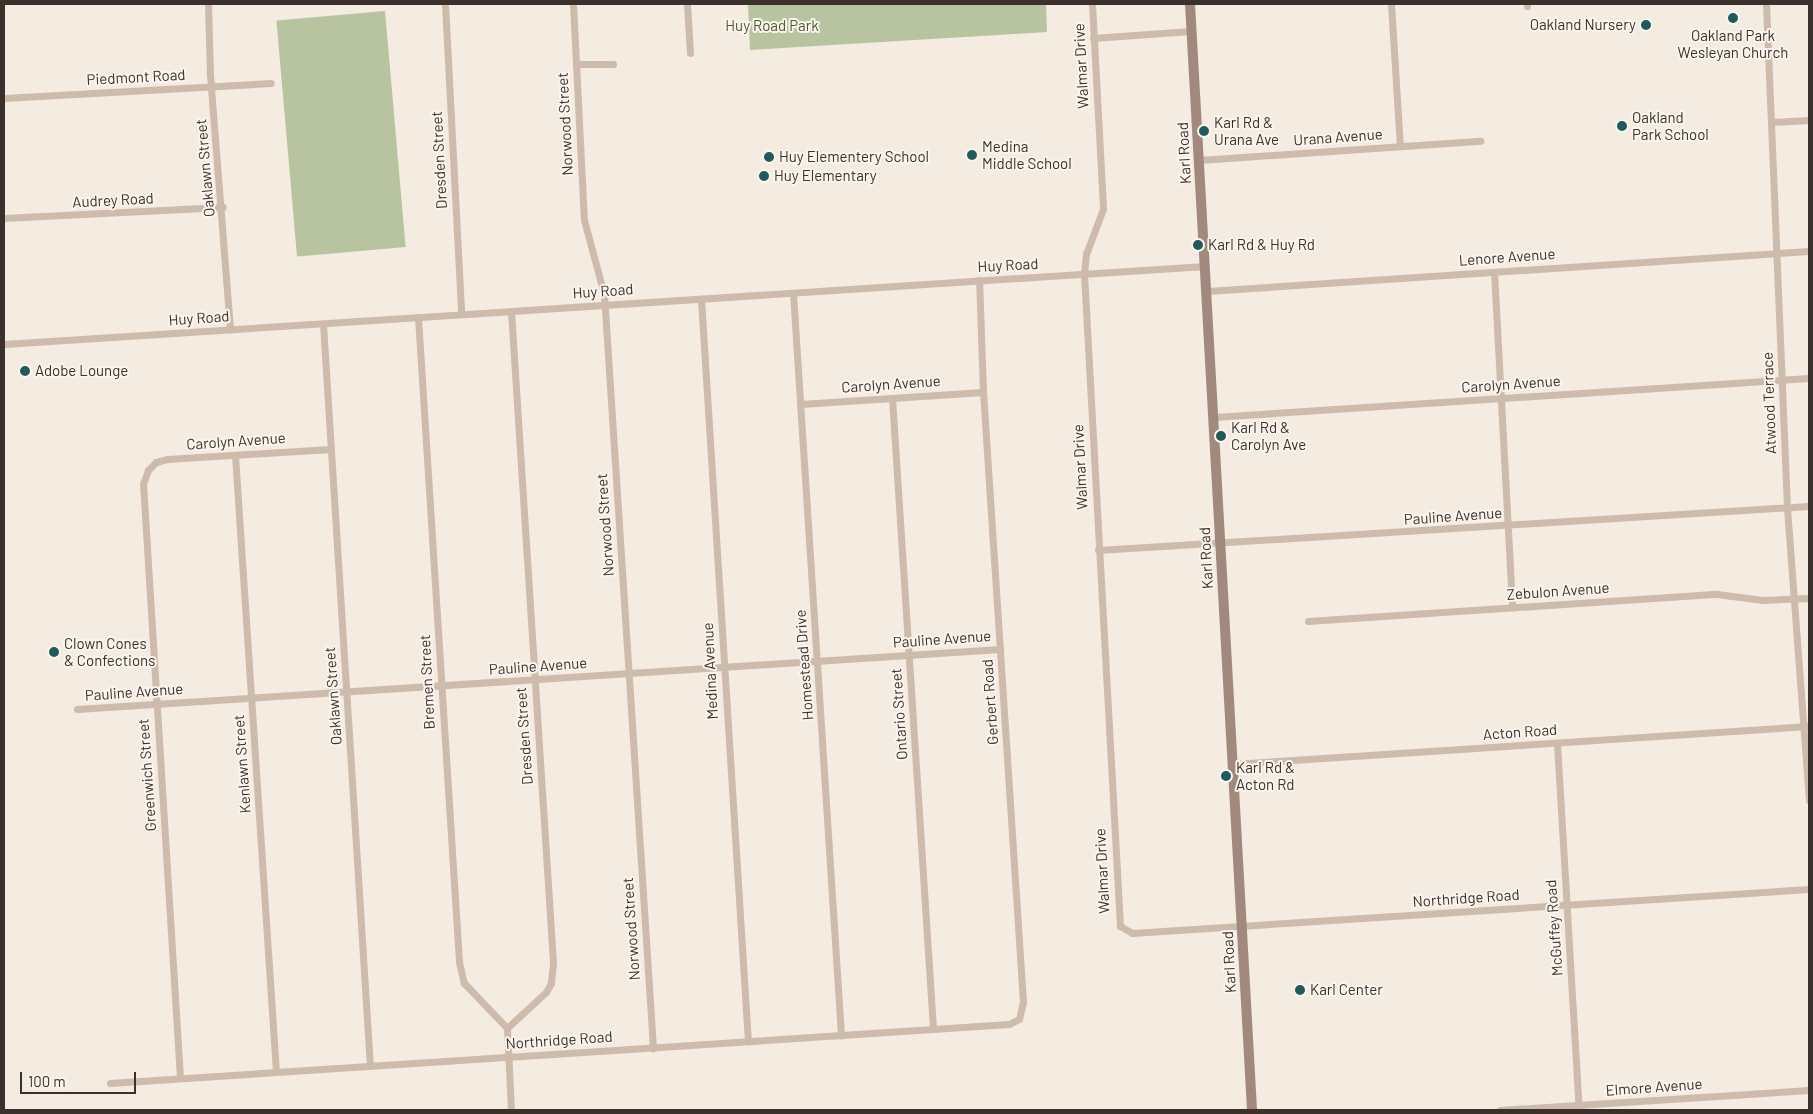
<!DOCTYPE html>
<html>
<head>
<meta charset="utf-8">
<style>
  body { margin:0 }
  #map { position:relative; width:1813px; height:1114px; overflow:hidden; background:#f4ebe1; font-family:Barlow,sans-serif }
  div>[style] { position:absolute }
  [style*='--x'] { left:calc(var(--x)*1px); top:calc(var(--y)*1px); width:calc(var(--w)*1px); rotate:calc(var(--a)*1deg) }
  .green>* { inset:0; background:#b8c4a0; transform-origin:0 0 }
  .street>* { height:7px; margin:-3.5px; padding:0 3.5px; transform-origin:3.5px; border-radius:3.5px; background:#cdbbac }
  .secondary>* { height:10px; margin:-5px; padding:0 5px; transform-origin:5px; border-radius:5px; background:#a18a7d }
  .dots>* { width:14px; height:14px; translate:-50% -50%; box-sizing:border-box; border:2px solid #fbf5ee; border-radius:50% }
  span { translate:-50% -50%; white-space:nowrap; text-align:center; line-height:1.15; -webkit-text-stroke:4px #fbf5ee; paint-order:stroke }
  .poi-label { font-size:15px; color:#3b302b }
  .right { translate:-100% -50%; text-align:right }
  .left { translate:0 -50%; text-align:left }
  .park-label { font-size:15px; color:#4a5a2e }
  .street-label { font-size:15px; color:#3b302b }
  .frame { position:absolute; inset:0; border:5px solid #3b302b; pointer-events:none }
  .scale { position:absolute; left:20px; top:1072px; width:116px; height:22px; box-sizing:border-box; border:2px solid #3b302b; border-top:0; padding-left:6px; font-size:15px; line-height:18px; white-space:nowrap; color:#3b302b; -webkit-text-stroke:4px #fbf5ee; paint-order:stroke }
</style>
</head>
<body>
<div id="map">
  <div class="green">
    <div style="clip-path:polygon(748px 4px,1046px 4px,1047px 32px,750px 50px)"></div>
    <div style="left:385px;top:11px;width:237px;height:109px;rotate:85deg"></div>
  </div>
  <div class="street">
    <div style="--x:208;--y:4;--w:71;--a:88.4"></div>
    <div style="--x:210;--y:75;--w:255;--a:85.5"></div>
    <div style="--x:445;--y:4;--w:310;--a:87"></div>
    <div style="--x:573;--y:4;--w:216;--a:87.1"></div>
    <div style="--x:584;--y:220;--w:77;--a:74.9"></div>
    <div style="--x:604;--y:294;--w:756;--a:86.28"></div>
    <div style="--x:687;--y:4;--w:49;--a:86.5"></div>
    <div style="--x:1092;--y:4;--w:205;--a:86.9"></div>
    <div style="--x:1103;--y:209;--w:48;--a:110.7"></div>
    <div style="--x:1086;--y:254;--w:20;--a:96"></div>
    <div style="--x:1084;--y:274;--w:653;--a:86.84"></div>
    <div style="--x:1120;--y:926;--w:14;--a:30"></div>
    <div style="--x:1132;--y:933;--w:678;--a:-3.72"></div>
    <div style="--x:1391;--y:4;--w:142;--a:86.4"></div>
    <div style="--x:1527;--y:4;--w:2;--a:90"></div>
    <div style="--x:1766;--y:4;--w:504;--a:87.61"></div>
    <div style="--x:1787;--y:508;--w:293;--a:85.7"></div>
    <div style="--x:1093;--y:38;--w:98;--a:-4.1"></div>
    <div style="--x:576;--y:64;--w:37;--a:0"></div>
    <div style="--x:4;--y:98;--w:267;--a:-3.2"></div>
    <div style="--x:1771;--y:122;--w:38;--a:-3"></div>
    <div style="--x:1199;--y:160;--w:282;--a:-3.9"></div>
    <div style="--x:4;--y:218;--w:219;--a:-2.9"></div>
    <div style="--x:1494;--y:272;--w:336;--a:86.9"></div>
    <div style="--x:1207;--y:291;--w:603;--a:-3.8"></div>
    <div style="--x:793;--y:293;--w:744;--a:86.3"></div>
    <div style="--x:701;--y:299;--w:744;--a:86.38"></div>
    <div style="--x:511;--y:311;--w:653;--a:86.31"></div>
    <div style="--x:553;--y:963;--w:20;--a:96"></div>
    <div style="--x:551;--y:983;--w:10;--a:119"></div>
    <div style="--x:546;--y:992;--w:53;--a:137.3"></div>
    <div style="--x:507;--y:1028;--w:82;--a:87.2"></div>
    <div style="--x:418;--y:317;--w:646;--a:86.36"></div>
    <div style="--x:459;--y:962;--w:22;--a:77"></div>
    <div style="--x:464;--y:983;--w:62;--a:46.3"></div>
    <div style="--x:323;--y:324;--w:743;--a:86.38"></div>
    <div style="--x:4;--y:344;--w:1204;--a:-3.72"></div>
    <div style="--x:892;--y:398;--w:632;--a:86.28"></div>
    <div style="--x:801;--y:404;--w:182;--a:-3.8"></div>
    <div style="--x:1214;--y:417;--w:596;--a:-3.75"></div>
    <div style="--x:235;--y:455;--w:618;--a:86.2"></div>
    <div style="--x:1098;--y:550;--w:712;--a:-3.54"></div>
    <div style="--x:1308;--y:621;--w:410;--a:-3.8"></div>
    <div style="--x:1717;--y:594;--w:46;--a:7.4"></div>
    <div style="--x:1763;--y:600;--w:46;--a:-2.5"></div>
    <div style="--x:77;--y:709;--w:925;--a:-3.72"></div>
    <div style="--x:1557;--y:743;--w:368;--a:86.6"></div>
    <div style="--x:1232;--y:764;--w:578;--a:-3.77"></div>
    <div style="--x:180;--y:1078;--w:595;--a:-93.56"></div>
    <div style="--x:143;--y:484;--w:15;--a:-70"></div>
    <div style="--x:148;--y:470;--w:11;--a:-45"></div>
    <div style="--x:156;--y:462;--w:11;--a:-15"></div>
    <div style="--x:167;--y:459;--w:164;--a:-3.5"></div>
    <div style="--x:110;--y:1083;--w:901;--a:-3.75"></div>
    <div style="--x:1009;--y:1024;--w:11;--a:-27"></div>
    <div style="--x:1019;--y:1019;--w:17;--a:-77"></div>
    <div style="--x:1023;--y:1002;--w:611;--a:-93.75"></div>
    <div style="--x:983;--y:392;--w:112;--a:-92"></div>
    <div style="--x:1500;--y:1110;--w:310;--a:-3.7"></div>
  </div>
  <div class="secondary">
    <div style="--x:1190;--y:4;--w:1108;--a:86.79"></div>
  </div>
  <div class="dots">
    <div style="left:1733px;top:18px;background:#1f5a5e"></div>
    <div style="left:1646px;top:25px;background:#1f5a5e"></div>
    <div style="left:1622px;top:126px;background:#1f5a5e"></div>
    <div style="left:1204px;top:131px;background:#1f5a5e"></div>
    <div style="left:972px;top:155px;background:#1f5a5e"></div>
    <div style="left:769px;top:157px;background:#1f5a5e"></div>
    <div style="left:764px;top:176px;background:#1f5a5e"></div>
    <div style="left:1198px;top:245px;background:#1f5a5e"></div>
    <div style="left:25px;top:371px;background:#1f5a5e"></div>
    <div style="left:1221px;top:436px;background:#1f5a5e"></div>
    <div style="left:54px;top:652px;background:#1f5a5e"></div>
    <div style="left:1226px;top:776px;background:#1f5a5e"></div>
    <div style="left:1300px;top:990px;background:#1f5a5e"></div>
  </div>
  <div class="poi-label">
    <span class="right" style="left:1636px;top:25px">Oakland Nursery</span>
    <span style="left:1733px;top:44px">Oakland Park<br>Wesleyan Church</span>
    <span class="left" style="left:1632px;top:126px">Oakland<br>Park School</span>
    <span class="left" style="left:1214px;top:131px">Karl Rd &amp;<br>Urana Ave</span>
    <span class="left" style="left:982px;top:155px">Medina<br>Middle School</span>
    <span class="left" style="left:779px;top:157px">Huy Elementery School</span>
    <span class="left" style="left:774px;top:176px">Huy Elementary</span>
    <span class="left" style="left:1208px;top:245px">Karl Rd &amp; Huy Rd</span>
    <span class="left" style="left:35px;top:371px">Adobe Lounge</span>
    <span class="left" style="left:1231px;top:436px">Karl Rd &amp;<br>Carolyn Ave</span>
    <span class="left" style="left:64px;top:652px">Clown Cones<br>&amp; Confections</span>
    <span class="left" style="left:1236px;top:776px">Karl Rd &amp;<br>Acton Rd</span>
    <span class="left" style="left:1310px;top:990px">Karl Center</span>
  </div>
  <div class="park-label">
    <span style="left:772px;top:26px">Huy Road Park</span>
  </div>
  <div class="street-label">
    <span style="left:1081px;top:66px;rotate:-93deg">Walmar Drive</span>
    <span style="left:136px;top:77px;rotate:-3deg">Piedmont Road</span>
    <span style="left:565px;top:124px;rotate:-93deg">Norwood Street</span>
    <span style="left:1338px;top:137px;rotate:-4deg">Urana Avenue</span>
    <span style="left:1184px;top:153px;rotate:-93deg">Karl Road</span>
    <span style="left:439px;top:160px;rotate:-93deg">Dresden Street</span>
    <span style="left:205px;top:168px;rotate:-95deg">Oaklawn Street</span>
    <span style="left:113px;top:200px;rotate:-3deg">Audrey Road</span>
    <span style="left:1507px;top:257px;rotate:-4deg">Lenore Avenue</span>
    <span style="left:1008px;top:265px;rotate:-3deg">Huy Road</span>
    <span style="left:603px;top:291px;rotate:-4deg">Huy Road</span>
    <span style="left:199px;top:318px;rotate:-4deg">Huy Road</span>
    <span style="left:891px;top:384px;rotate:-4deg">Carolyn Avenue</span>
    <span style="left:1511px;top:384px;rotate:-4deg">Carolyn Avenue</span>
    <span style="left:1769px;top:403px;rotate:-92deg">Atwood Terrace</span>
    <span style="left:236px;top:441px;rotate:-4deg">Carolyn Avenue</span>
    <span style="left:1080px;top:467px;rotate:-93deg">Walmar Drive</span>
    <span style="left:1453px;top:516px;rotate:-4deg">Pauline Avenue</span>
    <span style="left:605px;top:525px;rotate:-94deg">Norwood Street</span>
    <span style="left:1206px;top:558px;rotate:-93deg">Karl Road</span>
    <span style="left:1558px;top:591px;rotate:-4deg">Zebulon Avenue</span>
    <span style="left:942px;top:639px;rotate:-4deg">Pauline Avenue</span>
    <span style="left:804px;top:665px;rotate:-94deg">Homestead Drive</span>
    <span style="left:538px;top:666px;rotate:-4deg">Pauline Avenue</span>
    <span style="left:710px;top:671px;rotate:-93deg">Medina Avenue</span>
    <span style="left:427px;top:682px;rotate:-93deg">Bremen Street</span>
    <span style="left:134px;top:692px;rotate:-4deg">Pauline Avenue</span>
    <span style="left:333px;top:696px;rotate:-94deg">Oaklawn Street</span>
    <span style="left:990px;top:702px;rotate:-94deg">Gerbert Road</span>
    <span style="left:899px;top:714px;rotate:-94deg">Ontario Street</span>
    <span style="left:1520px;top:732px;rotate:-4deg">Acton Road</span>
    <span style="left:524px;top:736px;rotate:-94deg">Dresden Street</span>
    <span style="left:242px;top:764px;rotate:-94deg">Kenlawn Street</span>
    <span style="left:147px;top:775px;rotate:-94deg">Greenwich Street</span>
    <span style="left:1102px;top:871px;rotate:-93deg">Walmar Drive</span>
    <span style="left:1466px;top:898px;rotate:-4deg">Northridge Road</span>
    <span style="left:1554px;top:928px;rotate:-94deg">McGuffey Road</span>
    <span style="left:631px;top:929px;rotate:-94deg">Norwood Street</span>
    <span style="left:1229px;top:962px;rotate:-93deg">Karl Road</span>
    <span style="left:559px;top:1040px;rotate:-4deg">Northridge Road</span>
    <span style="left:1654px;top:1087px;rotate:-4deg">Elmore Avenue</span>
  </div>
  <div class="frame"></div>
  <div class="scale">100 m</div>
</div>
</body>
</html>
